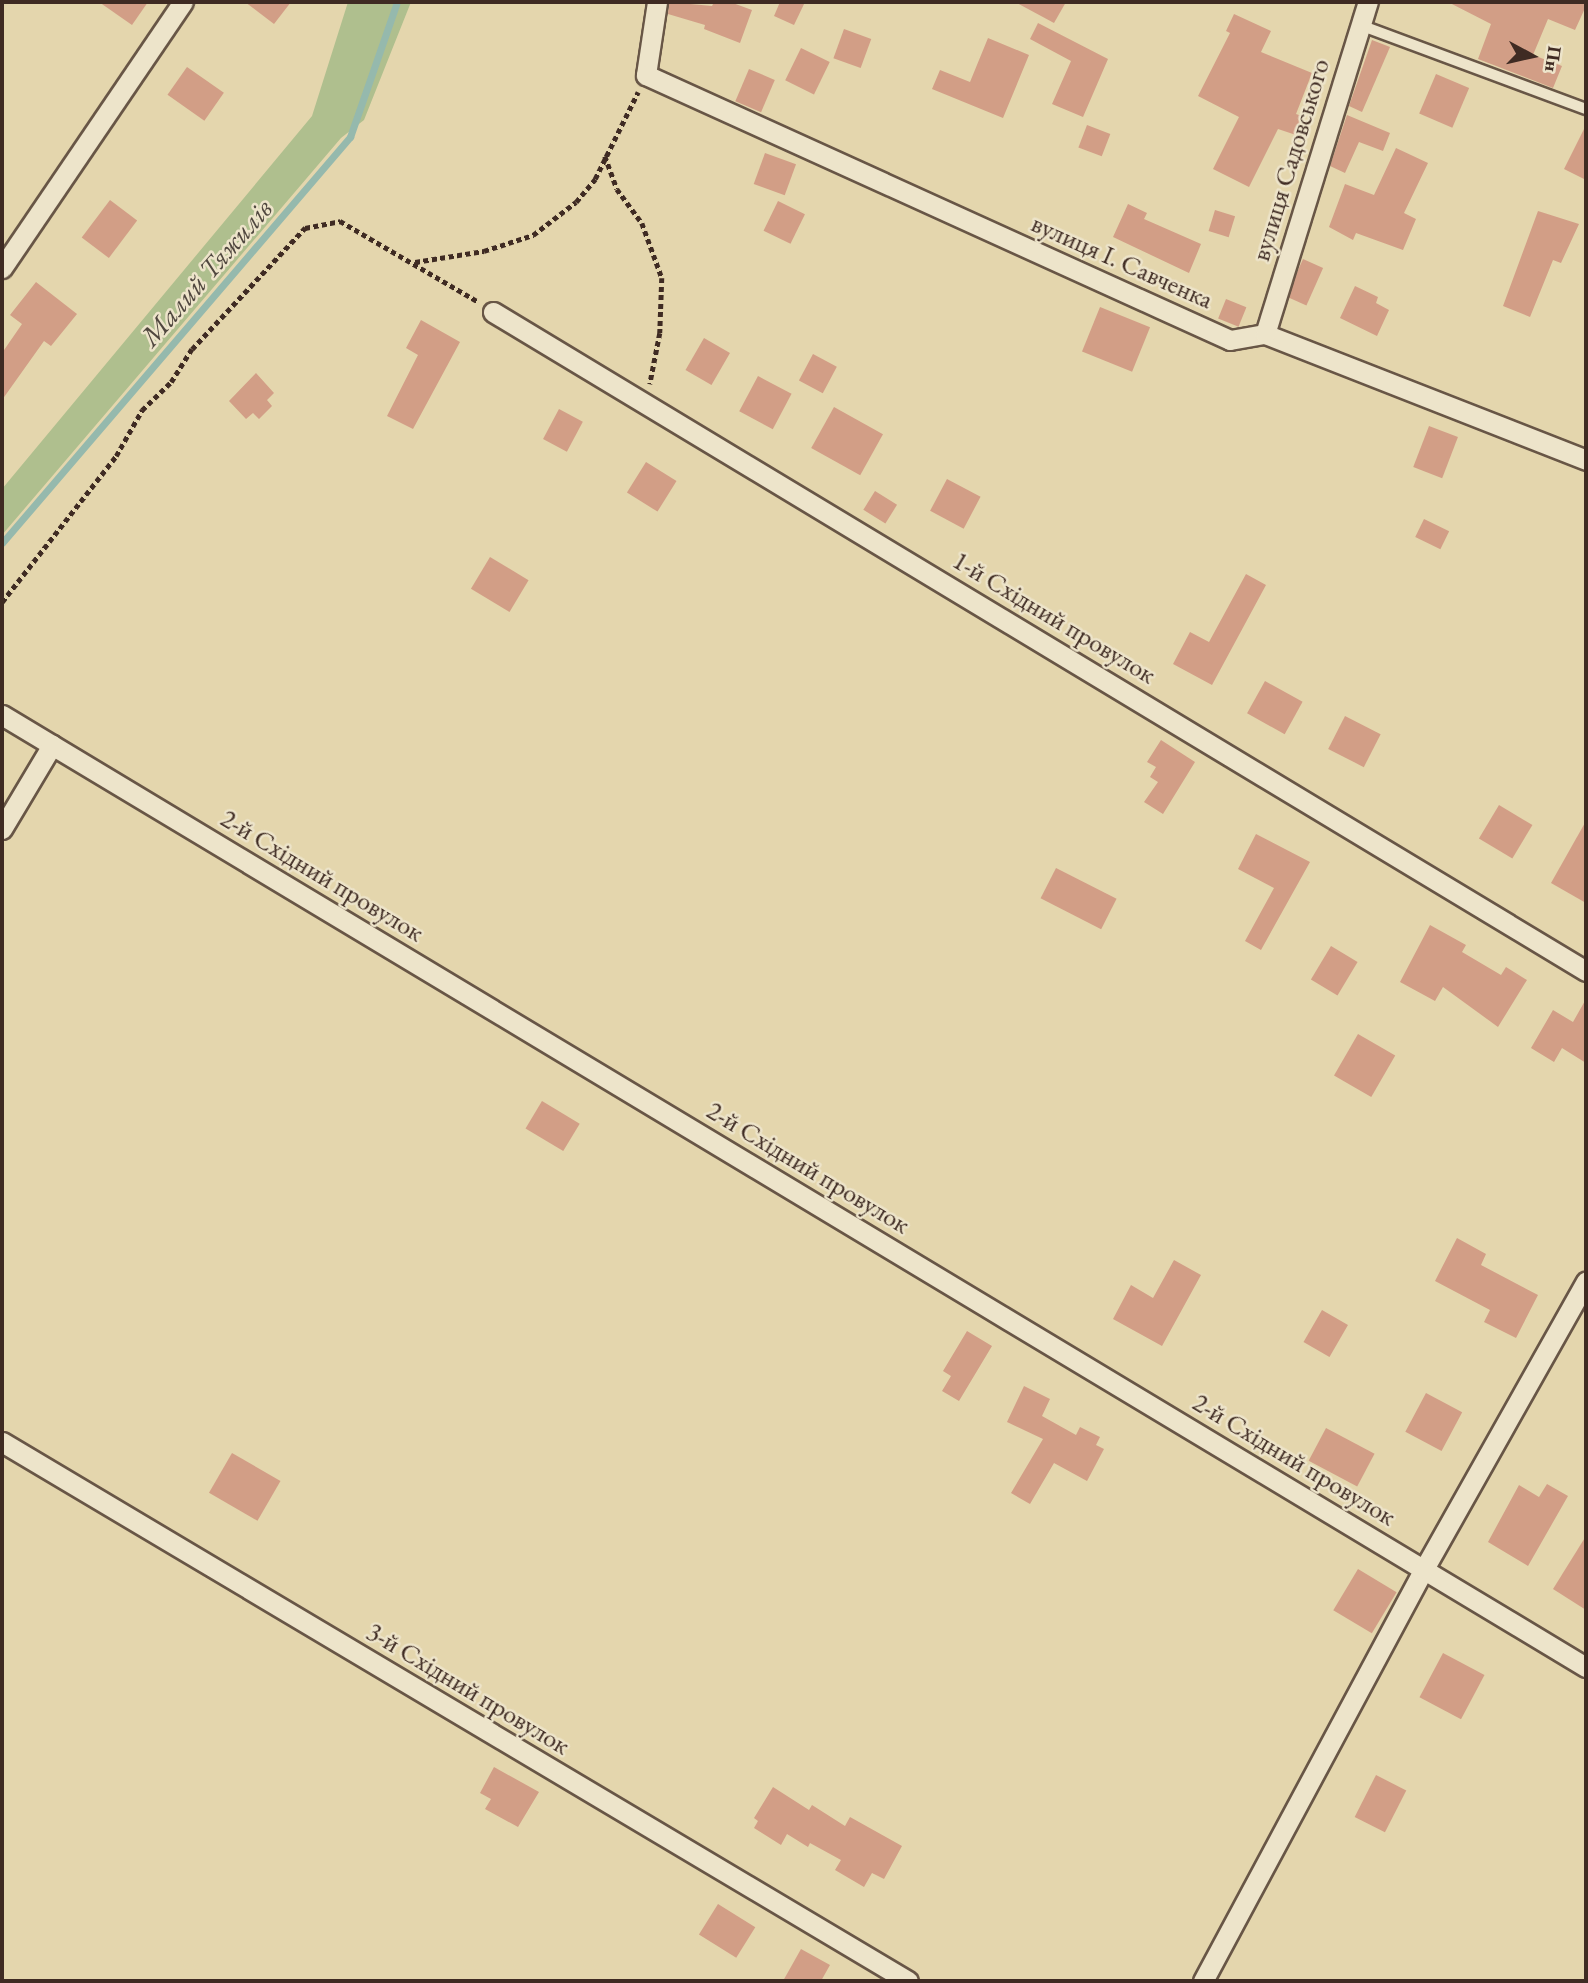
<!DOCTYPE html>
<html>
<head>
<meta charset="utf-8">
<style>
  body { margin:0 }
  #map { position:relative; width:1588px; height:1983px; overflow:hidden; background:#e4d6ad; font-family:"EB Garamond",serif }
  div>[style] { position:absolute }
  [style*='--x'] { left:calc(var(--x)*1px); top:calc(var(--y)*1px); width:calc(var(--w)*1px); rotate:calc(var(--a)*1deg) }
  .green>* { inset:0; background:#afbf8e }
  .stream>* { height:7px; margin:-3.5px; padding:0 3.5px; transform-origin:3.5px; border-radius:3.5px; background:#95b9ad }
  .building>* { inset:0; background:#d29e86; transform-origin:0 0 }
  .path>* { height:4.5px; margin-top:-2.25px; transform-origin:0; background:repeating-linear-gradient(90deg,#3f2b23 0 5px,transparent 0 8.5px) }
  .roads { filter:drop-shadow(2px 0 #685646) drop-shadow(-2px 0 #685646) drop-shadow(0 2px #685646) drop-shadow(0 -2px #685646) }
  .lane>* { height:10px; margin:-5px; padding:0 5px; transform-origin:5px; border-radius:5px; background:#ede4ca }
  .street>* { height:19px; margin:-9.5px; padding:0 9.5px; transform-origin:9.5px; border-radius:9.5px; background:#ede4ca }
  span { translate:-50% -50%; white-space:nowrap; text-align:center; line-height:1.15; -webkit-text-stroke:5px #ede4ca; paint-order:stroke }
  .street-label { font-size:26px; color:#3f2b23 }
  .water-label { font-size:28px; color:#50473f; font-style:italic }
  .frame { position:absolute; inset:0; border:4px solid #3f2b23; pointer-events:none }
  .north { position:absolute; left:1497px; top:21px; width:70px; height:70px; -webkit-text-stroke:5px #ede4ca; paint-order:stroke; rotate:98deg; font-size:19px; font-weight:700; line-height:28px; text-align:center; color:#3f2b23 }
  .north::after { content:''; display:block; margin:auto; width:24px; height:32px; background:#3f2b23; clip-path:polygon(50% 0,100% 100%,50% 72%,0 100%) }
</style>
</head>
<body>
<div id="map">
  <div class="green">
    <div style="clip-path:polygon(348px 2px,411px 2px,364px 120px,341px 138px,2px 535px,2px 489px,312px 116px)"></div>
  </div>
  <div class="stream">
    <div style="--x:2;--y:543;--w:535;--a:-49.4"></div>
    <div style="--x:350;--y:137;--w:143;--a:-70.8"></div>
  </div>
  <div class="building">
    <div style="clip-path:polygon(99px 2px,148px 2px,132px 25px)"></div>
    <div style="clip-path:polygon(245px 2px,291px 2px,274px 24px)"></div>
    <div style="clip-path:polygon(669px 2px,712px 6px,714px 2px,730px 2px,752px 10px,740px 43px,704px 29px,705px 25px,668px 14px)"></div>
    <div style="clip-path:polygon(780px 2px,805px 2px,794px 25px,774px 16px)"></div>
    <div style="clip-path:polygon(1015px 2px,1066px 2px,1054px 23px)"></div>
    <div style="clip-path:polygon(1448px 2px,1586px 2px,1586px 6px,1575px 30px,1548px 19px,1533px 55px,1562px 66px,1553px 88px,1478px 59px,1491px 24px)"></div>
    <div style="clip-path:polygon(1234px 14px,1271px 31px,1261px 52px,1312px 73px,1296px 114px,1302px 116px,1296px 135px,1278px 129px,1249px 187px,1213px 169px,1239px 117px,1198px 96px,1230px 33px,1226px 31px)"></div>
    <div style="clip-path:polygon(1038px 23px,1108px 59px,1083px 117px,1052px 104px,1071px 61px,1030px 39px)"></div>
    <div style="left:844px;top:29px;width:29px;height:31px;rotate:20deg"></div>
    <div style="clip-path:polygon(988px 38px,1029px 55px,1003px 118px,932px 89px,940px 70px,970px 82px)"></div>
    <div style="clip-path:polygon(1372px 40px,1390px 47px,1362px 112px,1349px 106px)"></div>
    <div style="left:801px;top:48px;width:32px;height:36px;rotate:26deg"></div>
    <div style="left:187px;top:67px;width:45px;height:34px;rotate:35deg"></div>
    <div style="left:749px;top:69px;width:28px;height:35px;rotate:23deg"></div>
    <div style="left:1436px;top:74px;width:36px;height:43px;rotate:23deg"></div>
    <div style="clip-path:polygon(1347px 115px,1390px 133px,1383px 151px,1359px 142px,1345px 173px,1330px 166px)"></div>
    <div style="left:1087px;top:125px;width:25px;height:24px;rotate:21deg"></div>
    <div style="clip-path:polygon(1586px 125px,1586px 180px,1564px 169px)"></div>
    <div style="clip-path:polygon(1396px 148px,1428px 163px,1404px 213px,1416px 219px,1403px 250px,1356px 233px,1353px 240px,1329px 227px,1345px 184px,1374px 195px)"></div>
    <div style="left:765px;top:153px;width:33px;height:33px;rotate:20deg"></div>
    <div style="left:110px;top:200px;width:34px;height:47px;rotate:37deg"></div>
    <div style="left:778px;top:201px;width:30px;height:33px;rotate:26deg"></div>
    <div style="clip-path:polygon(1128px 204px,1147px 213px,1144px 219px,1201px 244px,1189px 273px,1113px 237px)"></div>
    <div style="left:1215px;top:210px;width:21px;height:22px;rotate:17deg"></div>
    <div style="clip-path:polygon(1538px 211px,1579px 224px,1561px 263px,1553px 260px,1530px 317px,1503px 306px)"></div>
    <div style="left:1303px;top:259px;width:22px;height:41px;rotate:24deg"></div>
    <div style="clip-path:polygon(36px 282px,77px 314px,51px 346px,44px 341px,2px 400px,2px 353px,22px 324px,10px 315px)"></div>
    <div style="clip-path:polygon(1355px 286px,1378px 297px,1376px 303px,1389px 310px,1377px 336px,1340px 318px)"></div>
    <div style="left:1226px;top:299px;width:22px;height:21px;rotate:22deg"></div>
    <div style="left:1100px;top:307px;width:54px;height:48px;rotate:22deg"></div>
    <div style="clip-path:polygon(421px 320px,460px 342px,413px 429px,387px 416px,418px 355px,406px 348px)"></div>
    <div style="left:704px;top:338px;width:30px;height:37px;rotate:30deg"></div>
    <div style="left:813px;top:354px;width:27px;height:30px;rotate:28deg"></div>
    <div style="clip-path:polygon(256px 373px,274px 393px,267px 400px,272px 406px,259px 419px,253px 413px,246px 419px,229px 401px)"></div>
    <div style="left:758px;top:376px;width:38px;height:40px;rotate:28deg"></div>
    <div style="left:834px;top:407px;width:56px;height:47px;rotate:29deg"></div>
    <div style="left:559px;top:409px;width:27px;height:34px;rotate:28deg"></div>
    <div style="left:1429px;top:426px;width:31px;height:44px;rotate:21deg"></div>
    <div style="left:646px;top:462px;width:36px;height:36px;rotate:32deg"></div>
    <div style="left:947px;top:479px;width:38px;height:36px;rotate:28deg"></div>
    <div style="left:875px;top:491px;width:26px;height:22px;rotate:32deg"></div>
    <div style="left:1424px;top:519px;width:28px;height:20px;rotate:26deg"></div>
    <div style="left:490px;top:557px;width:45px;height:37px;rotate:31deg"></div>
    <div style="clip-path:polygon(1246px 574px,1266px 585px,1212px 685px,1173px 664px,1190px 632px,1209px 642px)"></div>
    <div style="left:1265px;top:681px;width:43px;height:37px;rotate:29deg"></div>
    <div style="left:1345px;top:716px;width:40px;height:37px;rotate:27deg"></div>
    <div style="clip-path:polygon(1161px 740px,1195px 762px,1163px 814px,1144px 802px,1158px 782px,1150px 777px,1156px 767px,1147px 762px)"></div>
    <div style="left:1499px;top:805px;width:39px;height:39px;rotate:31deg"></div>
    <div style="clip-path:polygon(1586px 821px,1586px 903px,1551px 883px)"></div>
    <div style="clip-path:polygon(1256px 834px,1310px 862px,1261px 950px,1245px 941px,1274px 888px,1238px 869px)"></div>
    <div style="left:1056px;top:868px;width:68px;height:34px;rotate:27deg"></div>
    <div style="clip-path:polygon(1430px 925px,1466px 945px,1462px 952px,1501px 975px,1506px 967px,1527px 980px,1498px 1027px,1443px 987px,1435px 1001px,1400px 982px)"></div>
    <div style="left:1331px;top:946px;width:31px;height:39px;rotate:31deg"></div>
    <div style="clip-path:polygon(1586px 999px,1586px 1063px,1562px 1048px,1554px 1062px,1531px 1048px,1553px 1010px,1573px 1022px)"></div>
    <div style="left:1358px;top:1034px;width:43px;height:48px;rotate:30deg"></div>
    <div style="left:542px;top:1101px;width:44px;height:32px;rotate:31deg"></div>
    <div style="clip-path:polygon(1457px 1238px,1486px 1254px,1481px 1265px,1538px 1295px,1516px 1338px,1484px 1322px,1490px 1310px,1435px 1281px)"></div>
    <div style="clip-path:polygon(1174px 1260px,1201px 1275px,1162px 1346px,1113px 1319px,1131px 1285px,1153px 1298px)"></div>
    <div style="left:1322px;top:1310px;width:30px;height:37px;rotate:30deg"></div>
    <div style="clip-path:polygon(967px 1331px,992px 1346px,959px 1401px,942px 1391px,951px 1376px,943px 1371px)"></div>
    <div style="clip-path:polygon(1024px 1386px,1050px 1399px,1042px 1416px,1076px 1435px,1080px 1427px,1100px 1437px,1096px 1445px,1104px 1449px,1087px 1481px,1054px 1463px,1030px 1504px,1011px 1493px,1043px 1439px,1007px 1422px)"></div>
    <div style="left:1426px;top:1393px;width:41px;height:44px;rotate:28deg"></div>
    <div style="left:1326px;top:1428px;width:55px;height:37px;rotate:28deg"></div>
    <div style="left:232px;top:1453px;width:56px;height:46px;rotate:30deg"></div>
    <div style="clip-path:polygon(1547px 1484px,1568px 1496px,1528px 1566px,1488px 1542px,1519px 1485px,1539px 1497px)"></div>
    <div style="clip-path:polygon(1586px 1536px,1586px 1610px,1553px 1589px)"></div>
    <div style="left:1358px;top:1569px;width:45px;height:48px;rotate:31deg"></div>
    <div style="left:1443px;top:1653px;width:47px;height:50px;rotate:28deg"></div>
    <div style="clip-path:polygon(494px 1767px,539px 1792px,518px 1827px,485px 1809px,491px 1799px,480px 1793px)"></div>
    <div style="left:1376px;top:1775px;width:34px;height:47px;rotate:27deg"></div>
    <div style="clip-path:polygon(773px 1787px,809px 1810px,812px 1805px,845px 1826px,850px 1817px,902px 1846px,884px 1879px,872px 1873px,864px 1887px,835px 1870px,841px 1860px,810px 1843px,808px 1847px,787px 1834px,781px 1845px,754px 1828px,758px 1821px,754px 1818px)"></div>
    <div style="left:718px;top:1904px;width:44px;height:36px;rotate:32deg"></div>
    <div style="clip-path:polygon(801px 1949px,830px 1965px,821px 1981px,783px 1981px)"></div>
  </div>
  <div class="path">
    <div style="--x:605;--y:156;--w:35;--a:70"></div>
    <div style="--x:617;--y:189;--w:42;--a:53.7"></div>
    <div style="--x:642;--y:223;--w:59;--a:70"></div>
    <div style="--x:662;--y:278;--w:55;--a:92.1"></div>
    <div style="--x:660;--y:333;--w:52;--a:101.1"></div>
    <div style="--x:415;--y:262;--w:70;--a:-9.1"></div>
    <div style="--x:484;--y:251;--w:52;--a:-18.1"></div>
    <div style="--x:533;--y:235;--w:54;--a:-37.5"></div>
    <div style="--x:576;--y:202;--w:30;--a:-50"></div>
    <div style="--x:595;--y:179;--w:97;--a:-63.7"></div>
    <div style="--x:2;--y:602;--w:185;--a:-52"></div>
    <div style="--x:116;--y:456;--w:53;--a:-60.5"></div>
    <div style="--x:142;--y:410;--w:40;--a:-44"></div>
    <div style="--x:171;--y:382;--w:39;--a:-58"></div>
    <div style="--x:192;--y:349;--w:166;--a:-47"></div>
    <div style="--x:305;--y:228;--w:36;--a:-11"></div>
    <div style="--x:340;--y:221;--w:159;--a:30.3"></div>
  </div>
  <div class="roads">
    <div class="lane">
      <div style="--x:1360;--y:25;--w:241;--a:20.4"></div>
    </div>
    <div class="street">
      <div style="--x:657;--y:2;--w:74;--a:98.6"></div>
      <div style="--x:646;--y:75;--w:641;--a:24.41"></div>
      <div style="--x:1230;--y:340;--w:36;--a:-10"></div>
      <div style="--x:1265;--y:334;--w:345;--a:21.4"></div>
      <div style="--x:2;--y:268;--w:322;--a:-55.8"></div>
      <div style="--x:493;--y:312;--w:1276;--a:31.09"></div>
      <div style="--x:1265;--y:334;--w:348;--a:-72.8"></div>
      <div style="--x:2;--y:715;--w:1848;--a:31.01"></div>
      <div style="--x:2;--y:829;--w:98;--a:-59.2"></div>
      <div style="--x:2;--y:1442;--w:1054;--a:30.75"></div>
      <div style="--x:1203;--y:1981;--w:468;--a:-61.8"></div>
      <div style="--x:1424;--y:1569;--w:330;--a:-60.6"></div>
    </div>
  </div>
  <div class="street-label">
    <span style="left:1291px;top:160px;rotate:-73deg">вулиця Садовського</span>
    <span style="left:1122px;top:262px;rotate:24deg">вулиця І. Савченка</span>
    <span style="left:1054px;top:618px;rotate:31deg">1-й Східний провулок</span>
    <span style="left:322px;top:876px;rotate:31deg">2-й Східний провулок</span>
    <span style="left:808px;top:1168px;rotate:31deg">2-й Східний провулок</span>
    <span style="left:1294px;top:1460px;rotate:31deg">2-й Східний провулок</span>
    <span style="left:468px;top:1689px;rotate:31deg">3-й Східний провулок</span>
  </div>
  <div class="water-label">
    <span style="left:206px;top:272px;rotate:-49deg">Малий Тяжилів</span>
  </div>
  <div class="frame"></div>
  <div class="north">Пн</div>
</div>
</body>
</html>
